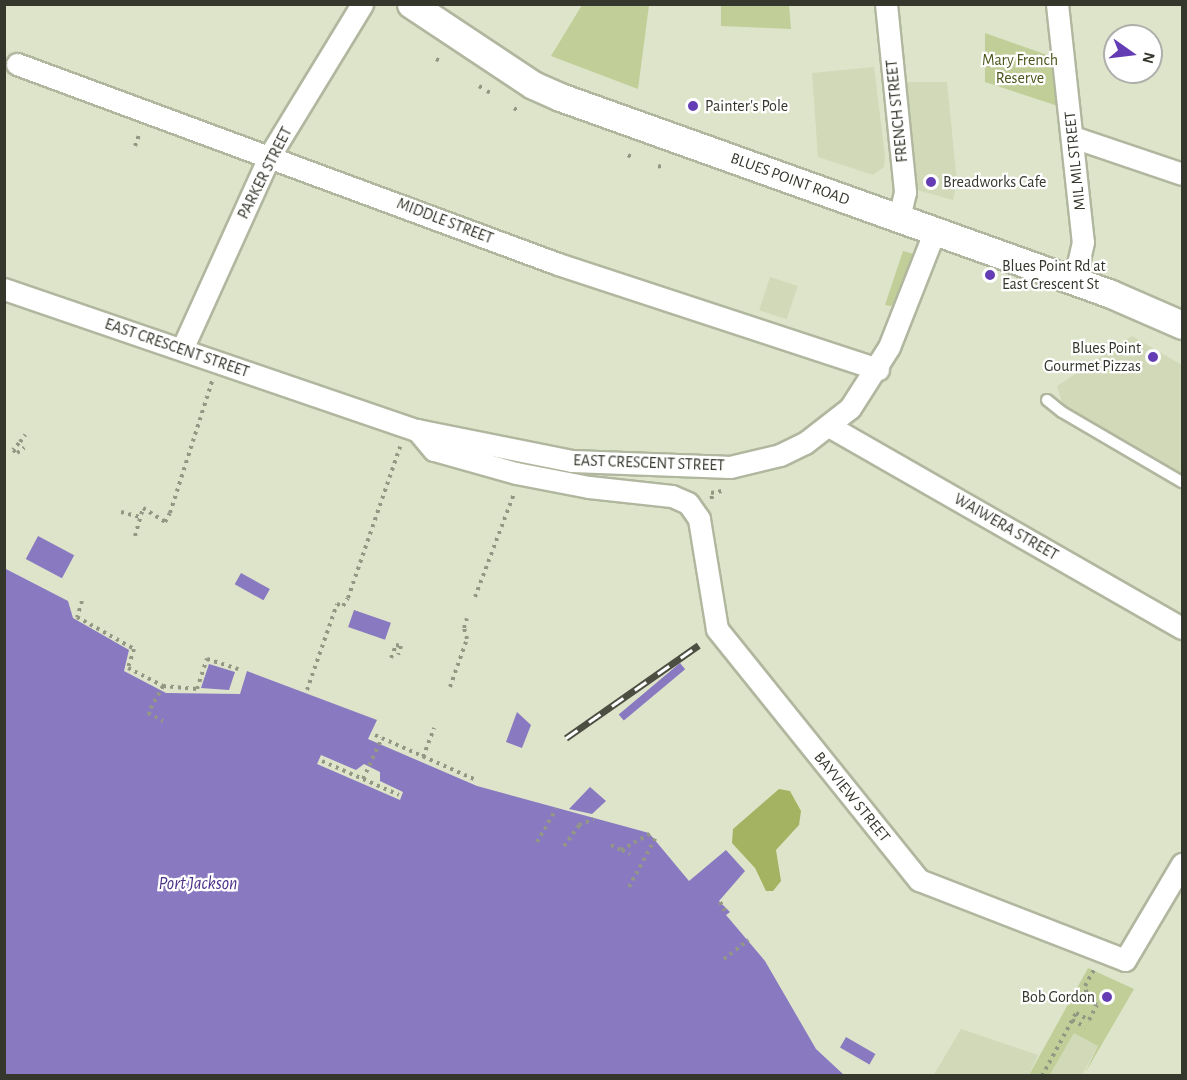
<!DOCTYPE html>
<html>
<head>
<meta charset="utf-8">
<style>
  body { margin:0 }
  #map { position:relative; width:1187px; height:1080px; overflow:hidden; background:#dde4ca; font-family:"Alegreya Sans",sans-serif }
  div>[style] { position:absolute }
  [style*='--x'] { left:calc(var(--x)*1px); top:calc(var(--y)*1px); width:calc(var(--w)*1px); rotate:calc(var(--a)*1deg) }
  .built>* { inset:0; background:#d1d9b8; transform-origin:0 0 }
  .green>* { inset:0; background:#c1ce97 }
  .forest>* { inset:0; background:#a3b362 }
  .water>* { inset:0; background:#8979c1; transform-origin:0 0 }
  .pier>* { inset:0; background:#dde4ca }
  .path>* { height:4px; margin-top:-2px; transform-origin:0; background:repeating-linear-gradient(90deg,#939885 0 3px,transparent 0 7.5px) }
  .roads { filter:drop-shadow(2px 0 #b1b79f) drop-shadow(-2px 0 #b1b79f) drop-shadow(0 2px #b1b79f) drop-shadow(0 -2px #b1b79f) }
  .service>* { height:10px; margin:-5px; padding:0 5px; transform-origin:5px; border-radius:5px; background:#fff }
  .minor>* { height:21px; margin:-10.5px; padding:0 10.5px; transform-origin:10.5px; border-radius:10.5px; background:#fff }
  .tertiary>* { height:27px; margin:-13.5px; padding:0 13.5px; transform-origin:13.5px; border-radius:13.5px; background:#fff }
  .rail>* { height:7px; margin-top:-3.5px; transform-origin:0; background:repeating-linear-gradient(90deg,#fff 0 14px,#4c4e42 0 28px); box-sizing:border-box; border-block:2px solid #4c4e42 }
  .dots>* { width:16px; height:16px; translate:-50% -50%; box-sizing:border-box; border:3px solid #fff; border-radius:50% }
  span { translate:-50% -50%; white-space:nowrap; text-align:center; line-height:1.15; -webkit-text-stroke:4.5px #fff; paint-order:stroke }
  .park-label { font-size:16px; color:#4b561b }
  .poi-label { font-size:16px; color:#35372d }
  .left { translate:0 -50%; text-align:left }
  .right { translate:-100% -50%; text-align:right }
  .street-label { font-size:16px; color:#35372d }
  .water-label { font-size:18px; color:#4b3187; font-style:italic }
  .frame { position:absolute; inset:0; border:6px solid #35372d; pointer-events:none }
  .north { position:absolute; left:1103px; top:24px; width:60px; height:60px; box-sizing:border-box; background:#fff; border:2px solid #aeafab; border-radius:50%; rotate:104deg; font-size:16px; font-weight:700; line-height:24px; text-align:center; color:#35372d }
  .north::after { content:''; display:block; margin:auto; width:21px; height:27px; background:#643db5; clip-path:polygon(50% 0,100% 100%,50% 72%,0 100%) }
</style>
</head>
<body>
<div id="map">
  <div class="built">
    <div style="clip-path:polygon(874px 67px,885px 156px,884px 167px,873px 175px,818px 157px,812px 73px)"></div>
    <div style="clip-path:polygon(906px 82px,947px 82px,957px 183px,953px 200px,917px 190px)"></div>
    <div style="left:770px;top:277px;width:29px;height:35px;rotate:18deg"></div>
    <div style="clip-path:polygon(1132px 336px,1182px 365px,1182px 475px,1063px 406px,1057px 386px)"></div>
    <div style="clip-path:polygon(961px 1029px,1038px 1055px,1029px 1075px,933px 1076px)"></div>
    <div style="clip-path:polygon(1074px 1032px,1098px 1046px,1082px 1075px,1054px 1075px,1051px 1074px)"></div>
  </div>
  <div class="green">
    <div style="clip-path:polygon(582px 5px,649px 5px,638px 89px,551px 56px)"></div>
    <div style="clip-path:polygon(721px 5px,789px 5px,791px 29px,721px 26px)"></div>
    <div style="clip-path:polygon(985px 33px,1053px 57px,1058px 106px,985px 82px)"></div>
    <div style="clip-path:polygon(903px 251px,917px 255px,895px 305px,890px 306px,885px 305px)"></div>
    <div style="clip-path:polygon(1088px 968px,1134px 989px,1084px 1075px,1098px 1046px,1074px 1033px,1051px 1073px,1054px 1075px,1029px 1075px)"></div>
  </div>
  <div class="forest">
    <div style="clip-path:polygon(779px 789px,790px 791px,801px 811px,799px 825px,776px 850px,781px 881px,773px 891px,766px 891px,755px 868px,732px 843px,733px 829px)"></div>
  </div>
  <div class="water">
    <div style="left:38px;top:536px;width:41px;height:26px;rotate:28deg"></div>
    <div style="clip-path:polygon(4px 568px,68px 601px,73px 618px,129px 650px,124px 671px,166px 693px,240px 694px,247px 671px,377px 720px,368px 739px,477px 786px,649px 833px,689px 881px,726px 850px,745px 871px,719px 901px,730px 912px,726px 915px,765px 961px,816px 1049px,844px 1075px,5px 1075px)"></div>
    <div style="left:241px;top:573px;width:33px;height:13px;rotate:29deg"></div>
    <div style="left:354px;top:610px;width:39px;height:18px;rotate:19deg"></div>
    <div style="left:680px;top:663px;width:8px;height:80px;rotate:50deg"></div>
    <div style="clip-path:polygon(209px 664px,235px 672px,229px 690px,201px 688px)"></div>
    <div style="clip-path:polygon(517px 712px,531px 725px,522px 748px,506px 742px)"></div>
    <div style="clip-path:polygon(590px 787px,606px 801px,592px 814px,569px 809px)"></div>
    <div style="left:846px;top:1037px;width:34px;height:12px;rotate:30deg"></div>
  </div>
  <div class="pier">
    <div style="clip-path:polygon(321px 755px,356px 770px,364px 764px,380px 772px,380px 781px,403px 792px,400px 800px,317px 764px)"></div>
  </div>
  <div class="path">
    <div style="--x:436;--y:59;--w:7;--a:27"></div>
    <div style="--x:479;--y:86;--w:4;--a:34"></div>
    <div style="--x:487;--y:91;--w:6;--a:31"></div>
    <div style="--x:514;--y:108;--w:5;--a:37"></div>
    <div style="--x:135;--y:146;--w:12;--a:-70"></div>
    <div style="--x:628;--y:155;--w:4;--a:34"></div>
    <div style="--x:658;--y:166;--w:4;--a:14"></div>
    <div style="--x:20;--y:442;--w:9;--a:-54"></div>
    <div style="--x:19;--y:443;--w:9;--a:131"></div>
    <div style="--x:13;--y:450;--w:5;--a:37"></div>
    <div style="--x:17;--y:453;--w:9;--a:-36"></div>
    <div style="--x:712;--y:499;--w:6;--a:-99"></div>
    <div style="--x:711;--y:493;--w:11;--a:-10"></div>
    <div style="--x:121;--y:512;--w:20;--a:15"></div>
    <div style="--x:135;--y:536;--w:29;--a:-74"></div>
    <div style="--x:143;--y:508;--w:26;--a:32"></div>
    <div style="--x:165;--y:522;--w:10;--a:-61"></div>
    <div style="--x:170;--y:513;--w:139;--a:-72.3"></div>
    <div style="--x:475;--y:597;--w:110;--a:-69.3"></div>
    <div style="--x:82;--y:601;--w:17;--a:107"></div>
    <div style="--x:77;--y:617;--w:65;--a:29.3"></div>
    <div style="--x:134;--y:649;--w:20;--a:108"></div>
    <div style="--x:128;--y:668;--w:39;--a:27"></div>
    <div style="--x:163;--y:686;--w:31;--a:119"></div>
    <div style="--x:148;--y:713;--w:17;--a:28"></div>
    <div style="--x:391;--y:658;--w:14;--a:-69"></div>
    <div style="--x:396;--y:645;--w:5;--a:11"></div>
    <div style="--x:401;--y:646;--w:9;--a:108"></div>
    <div style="--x:163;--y:686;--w:34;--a:5"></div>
    <div style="--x:197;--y:689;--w:32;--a:-72"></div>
    <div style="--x:207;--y:659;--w:33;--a:18"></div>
    <div style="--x:450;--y:687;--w:51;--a:-70.5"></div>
    <div style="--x:467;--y:639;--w:11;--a:-105"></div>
    <div style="--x:464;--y:628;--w:10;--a:-73"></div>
    <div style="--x:307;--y:690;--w:91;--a:-70.8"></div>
    <div style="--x:337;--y:604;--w:6;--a:18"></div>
    <div style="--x:343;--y:606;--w:9;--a:-58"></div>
    <div style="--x:348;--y:598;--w:160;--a:-71"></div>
    <div style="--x:375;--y:735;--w:111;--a:24"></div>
    <div style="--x:423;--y:757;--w:31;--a:-69"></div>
    <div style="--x:322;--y:761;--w:84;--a:23.8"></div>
    <div style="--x:363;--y:779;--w:45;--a:-65.1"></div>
    <div style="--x:537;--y:842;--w:38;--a:-60"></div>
    <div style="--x:611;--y:845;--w:11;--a:27"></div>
    <div style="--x:621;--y:850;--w:33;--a:-29"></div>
    <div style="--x:564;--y:846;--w:26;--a:-54"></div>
    <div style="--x:579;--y:825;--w:16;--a:-22"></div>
    <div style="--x:622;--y:850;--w:9;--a:27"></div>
    <div style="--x:629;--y:887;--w:55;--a:-61.6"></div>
    <div style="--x:720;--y:902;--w:10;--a:61"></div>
    <div style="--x:724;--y:959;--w:31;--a:-38"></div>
    <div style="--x:1072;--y:1020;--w:15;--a:28"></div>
    <div style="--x:1042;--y:1076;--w:72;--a:-61.6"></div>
    <div style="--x:1076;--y:1013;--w:15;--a:28"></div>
    <div style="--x:1089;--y:1020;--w:17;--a:-62"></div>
    <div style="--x:1097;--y:1005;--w:10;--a:-151"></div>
    <div style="--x:1088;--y:1000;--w:14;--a:-102"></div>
    <div style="--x:1085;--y:986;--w:21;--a:-61"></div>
  </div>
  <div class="roads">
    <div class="service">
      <div style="--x:1047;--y:400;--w:19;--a:39"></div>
      <div style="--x:1062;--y:412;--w:139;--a:30.3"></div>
    </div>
    <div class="minor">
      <div style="--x:886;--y:4;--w:189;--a:84.2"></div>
      <div style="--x:905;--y:192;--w:27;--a:103"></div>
      <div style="--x:1057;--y:4;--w:239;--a:83.8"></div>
      <div style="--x:1083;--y:242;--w:40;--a:103"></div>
      <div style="--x:17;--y:64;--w:577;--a:20.29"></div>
      <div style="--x:558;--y:264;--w:337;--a:18.2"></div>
      <div style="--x:1073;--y:137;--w:115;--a:18.7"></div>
      <div style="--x:4;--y:289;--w:436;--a:18.9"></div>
      <div style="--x:417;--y:430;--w:158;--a:11.3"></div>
      <div style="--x:572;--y:461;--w:158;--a:2.2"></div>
      <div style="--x:730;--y:467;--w:51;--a:-13.5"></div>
      <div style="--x:780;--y:455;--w:28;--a:-26"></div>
      <div style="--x:805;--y:443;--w:57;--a:-37.9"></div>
      <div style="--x:850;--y:408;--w:72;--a:-57.4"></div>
      <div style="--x:889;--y:347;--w:126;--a:-68.5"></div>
      <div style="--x:182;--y:349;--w:213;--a:-65.6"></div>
      <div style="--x:270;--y:155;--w:177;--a:-58.6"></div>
      <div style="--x:829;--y:426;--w:407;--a:29.8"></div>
      <div style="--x:417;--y:430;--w:26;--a:50"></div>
      <div style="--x:434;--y:450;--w:85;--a:15.7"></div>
      <div style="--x:516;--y:473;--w:74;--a:10.9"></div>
      <div style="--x:589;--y:487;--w:83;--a:6.2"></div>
      <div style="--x:672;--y:496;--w:17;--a:24"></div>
      <div style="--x:688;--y:503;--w:19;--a:55"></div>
      <div style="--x:699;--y:519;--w:111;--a:80.7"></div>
      <div style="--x:717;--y:629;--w:322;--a:51.2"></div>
      <div style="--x:919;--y:880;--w:221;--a:21.2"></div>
      <div style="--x:1125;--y:960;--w:112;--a:-59.3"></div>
    </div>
    <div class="tertiary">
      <div style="--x:411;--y:4;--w:146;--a:33.6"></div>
      <div style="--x:533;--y:85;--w:30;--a:24"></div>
      <div style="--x:560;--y:97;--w:585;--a:19.67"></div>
      <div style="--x:1111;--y:294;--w:77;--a:23.6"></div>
    </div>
  </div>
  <div class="rail">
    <div style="--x:566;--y:738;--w:162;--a:-35"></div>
  </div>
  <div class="dots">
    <div style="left:693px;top:106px;background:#643db5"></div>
    <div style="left:931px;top:182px;background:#643db5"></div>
    <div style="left:990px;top:275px;background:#643db5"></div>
    <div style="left:1153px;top:357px;background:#643db5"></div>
    <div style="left:1107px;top:997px;background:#643db5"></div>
  </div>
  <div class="park-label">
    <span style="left:1020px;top:69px">Mary French<br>Reserve</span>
  </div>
  <div class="poi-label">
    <span class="left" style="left:705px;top:106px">Painter's Pole</span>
    <span class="left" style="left:943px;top:182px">Breadworks Cafe</span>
    <span class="left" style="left:1002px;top:275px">Blues Point Rd at<br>East Crescent St</span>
    <span class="right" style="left:1141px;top:357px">Blues Point<br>Gourmet Pizzas</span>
    <span class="right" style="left:1095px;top:997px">Bob Gordon</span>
  </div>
  <div class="street-label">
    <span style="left:897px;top:111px;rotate:-96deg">FRENCH STREET</span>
    <span style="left:1075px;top:161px;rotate:-96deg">MIL MIL STREET</span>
    <span style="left:265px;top:173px;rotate:-63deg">PARKER STREET</span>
    <span style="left:790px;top:179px;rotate:20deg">BLUES POINT ROAD</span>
    <span style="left:445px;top:221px;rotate:21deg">MIDDLE STREET</span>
    <span style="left:177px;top:348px;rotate:19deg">EAST CRESCENT STREET</span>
    <span style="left:649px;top:463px;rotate:2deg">EAST CRESCENT STREET</span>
    <span style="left:1006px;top:527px;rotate:30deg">WAIWERA STREET</span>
    <span style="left:852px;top:797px;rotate:51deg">BAYVIEW STREET</span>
  </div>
  <div class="water-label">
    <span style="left:198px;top:884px">Port Jackson</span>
  </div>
  <div class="frame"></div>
  <div class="north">N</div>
</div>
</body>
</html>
